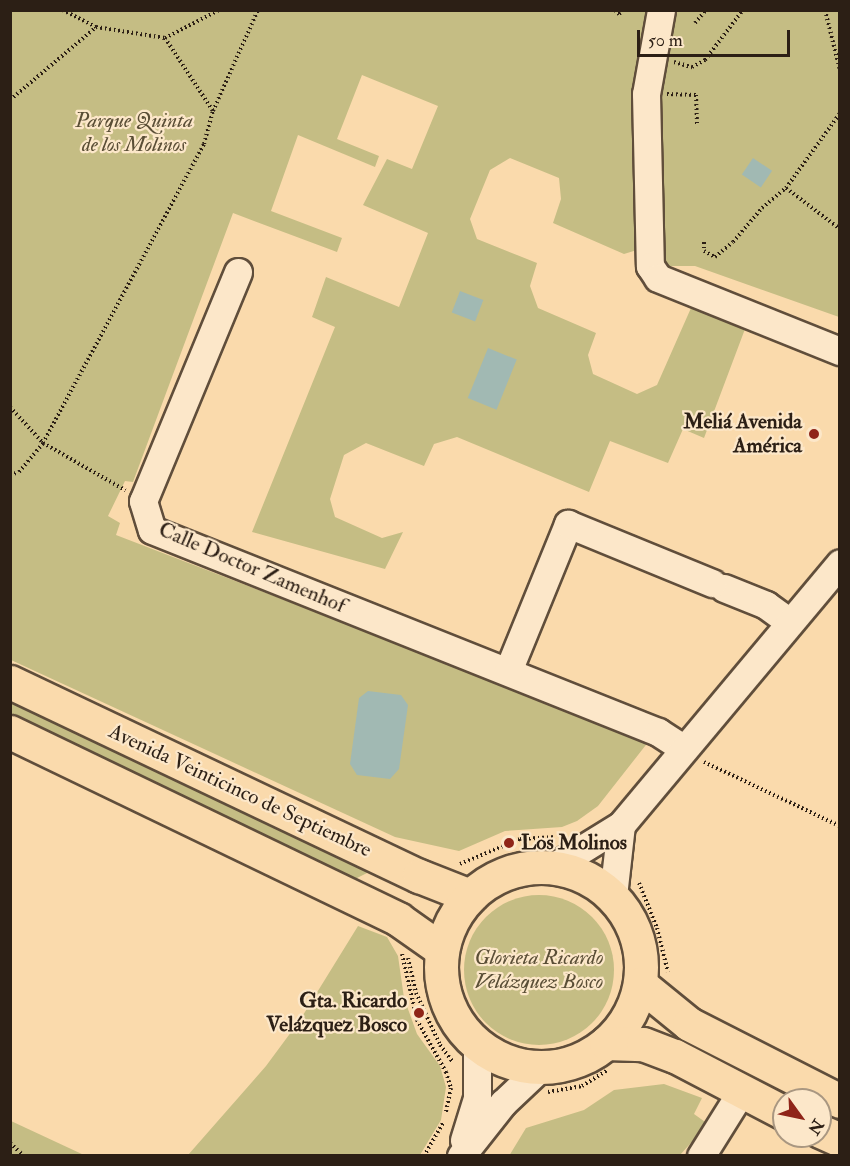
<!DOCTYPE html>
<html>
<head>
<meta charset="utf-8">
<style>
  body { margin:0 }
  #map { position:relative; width:850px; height:1166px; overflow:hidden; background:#fadaac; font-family:"IM FELL Double Pica",serif }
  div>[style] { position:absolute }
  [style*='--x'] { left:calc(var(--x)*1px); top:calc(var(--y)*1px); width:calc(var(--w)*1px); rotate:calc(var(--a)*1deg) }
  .green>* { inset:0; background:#c5bd84 }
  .round { border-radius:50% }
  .water>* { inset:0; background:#a1b9b3; transform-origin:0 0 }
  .path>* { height:4px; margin-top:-2px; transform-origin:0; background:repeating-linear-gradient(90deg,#2c1f15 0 1.5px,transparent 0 4.5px) }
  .roads { filter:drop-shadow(2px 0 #604e3b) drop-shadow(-2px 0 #604e3b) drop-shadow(0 2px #604e3b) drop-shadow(0 -2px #604e3b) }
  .minor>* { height:27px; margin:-13.5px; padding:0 13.5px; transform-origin:13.5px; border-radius:13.5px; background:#fce7c9 }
  .major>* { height:33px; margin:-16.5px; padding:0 16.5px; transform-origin:16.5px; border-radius:16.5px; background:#fadaac }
  .major>.ring { margin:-16.5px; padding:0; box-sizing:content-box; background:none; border:33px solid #fadaac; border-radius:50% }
  .dots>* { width:16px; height:16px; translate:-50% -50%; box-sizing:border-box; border:3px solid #fce7c9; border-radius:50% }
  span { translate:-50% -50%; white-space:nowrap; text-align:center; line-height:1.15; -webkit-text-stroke:4.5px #fce7c9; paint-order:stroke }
  .park-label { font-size:21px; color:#5a4e36; font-style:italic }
  .poi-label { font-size:21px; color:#2c1f15; font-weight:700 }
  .right { translate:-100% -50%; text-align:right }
  .left { translate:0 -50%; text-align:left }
  .street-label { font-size:21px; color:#2c1f15 }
  .frame { position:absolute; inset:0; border:12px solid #2c1f15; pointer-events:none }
  .north { position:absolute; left:772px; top:1088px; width:60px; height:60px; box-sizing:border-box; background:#fce7c9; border:2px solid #a99781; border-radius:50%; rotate:123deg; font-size:16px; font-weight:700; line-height:24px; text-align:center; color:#2c1f15 }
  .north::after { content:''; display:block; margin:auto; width:21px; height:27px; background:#8f2418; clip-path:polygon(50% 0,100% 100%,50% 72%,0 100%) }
  .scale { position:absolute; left:637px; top:30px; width:153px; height:27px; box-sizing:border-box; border:3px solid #2c1f15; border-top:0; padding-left:8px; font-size:18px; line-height:21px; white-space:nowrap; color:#2c1f15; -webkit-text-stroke:4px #fce7c9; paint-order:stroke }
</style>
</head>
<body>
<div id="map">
  <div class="green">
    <div style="clip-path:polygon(11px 11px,839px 11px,839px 317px,695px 266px,667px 266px,655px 214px,635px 187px,640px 249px,624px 254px,553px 223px,561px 199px,559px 178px,510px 158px,490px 170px,470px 219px,477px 239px,537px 263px,530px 286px,538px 308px,596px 333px,588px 355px,593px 374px,637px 394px,657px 385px,691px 308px,745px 329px,704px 438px,683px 429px,668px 463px,610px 441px,589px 492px,457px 437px,434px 444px,424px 466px,366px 443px,344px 455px,330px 499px,335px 517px,382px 538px,403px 532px,385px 569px,252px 532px,335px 327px,312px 317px,326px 277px,399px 307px,428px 233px,363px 205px,387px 159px,412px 169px,438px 106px,362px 75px,337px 139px,379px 156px,375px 167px,298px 135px,271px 211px,342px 238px,337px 252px,233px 213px,133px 482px,125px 481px,108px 516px,120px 523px,116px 535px,649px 741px,598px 806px,577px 821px,562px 827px,505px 831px,459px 851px,395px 837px,11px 660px)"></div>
    <div style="clip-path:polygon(11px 693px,369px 863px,367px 873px,353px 880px,11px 720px)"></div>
    <div class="round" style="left:464px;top:895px;width:150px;height:150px"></div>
    <div style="clip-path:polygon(358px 926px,387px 937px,398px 956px,404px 998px,417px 1034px,440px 1066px,446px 1087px,441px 1120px,420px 1155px,188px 1155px,266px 1066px,300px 1020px)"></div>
    <div style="clip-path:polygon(664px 1084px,702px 1098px,694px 1114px,708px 1124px,680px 1155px,509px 1156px,526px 1128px,584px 1110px,614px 1090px)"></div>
    <div style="clip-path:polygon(11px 1121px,84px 1155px,11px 1155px)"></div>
  </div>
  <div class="water">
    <div style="left:753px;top:158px;width:23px;height:20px;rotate:34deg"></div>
    <div style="left:460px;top:291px;width:25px;height:23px;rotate:21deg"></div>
    <div style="left:488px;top:348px;width:31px;height:54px;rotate:22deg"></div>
    <div style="clip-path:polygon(368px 691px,401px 695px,408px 705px,399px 769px,390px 779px,357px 775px,350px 764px,359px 698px)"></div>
  </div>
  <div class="path">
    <div style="--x:615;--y:10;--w:6;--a:45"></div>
    <div style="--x:619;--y:14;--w:6;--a:-45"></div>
    <div style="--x:825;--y:10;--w:62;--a:76"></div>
    <div style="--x:695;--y:23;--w:17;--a:-50"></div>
    <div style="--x:96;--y:27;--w:70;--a:9.1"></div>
    <div style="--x:165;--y:38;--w:87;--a:56.7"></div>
    <div style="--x:165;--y:38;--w:61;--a:-27.4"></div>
    <div style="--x:674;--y:62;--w:19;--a:16"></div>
    <div style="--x:692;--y:67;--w:15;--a:-28"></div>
    <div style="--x:705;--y:60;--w:63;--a:-52.8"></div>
    <div style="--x:667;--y:94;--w:29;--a:2"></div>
    <div style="--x:696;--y:95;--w:30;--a:88"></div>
    <div style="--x:10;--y:100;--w:113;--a:-40.3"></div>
    <div style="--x:96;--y:27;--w:37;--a:-153"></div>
    <div style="--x:786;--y:188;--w:68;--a:37.2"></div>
    <div style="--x:704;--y:242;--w:9;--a:90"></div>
    <div style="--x:704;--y:251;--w:13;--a:29"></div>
    <div style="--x:715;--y:257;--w:23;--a:-40"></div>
    <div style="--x:733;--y:242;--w:45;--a:-49.5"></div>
    <div style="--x:762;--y:208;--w:31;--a:-40"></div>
    <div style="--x:786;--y:188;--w:92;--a:-54.2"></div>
    <div style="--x:10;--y:407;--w:49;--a:47.5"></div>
    <div style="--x:43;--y:443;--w:95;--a:29.8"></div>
    <div style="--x:10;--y:475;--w:9;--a:-18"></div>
    <div style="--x:19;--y:472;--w:38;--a:-50"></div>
    <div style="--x:43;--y:443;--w:340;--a:-61.7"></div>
    <div style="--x:204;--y:144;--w:34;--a:-75"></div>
    <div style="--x:213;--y:111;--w:111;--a:-66"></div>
    <div style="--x:704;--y:762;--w:150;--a:25.2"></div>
    <div style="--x:460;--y:864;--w:65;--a:-22.6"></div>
    <div style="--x:520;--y:839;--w:36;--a:-3"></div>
    <div style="--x:639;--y:883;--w:48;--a:68.2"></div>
    <div style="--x:657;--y:928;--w:45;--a:76"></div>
    <div style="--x:402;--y:954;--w:68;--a:77.2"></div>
    <div style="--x:417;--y:1020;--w:60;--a:60.9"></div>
    <div style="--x:446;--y:1072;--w:17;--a:73"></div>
    <div style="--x:451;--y:1088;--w:25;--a:102"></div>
    <div style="--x:408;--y:958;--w:36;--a:77"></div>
    <div style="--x:416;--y:993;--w:57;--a:65.2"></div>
    <div style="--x:440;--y:1045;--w:21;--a:53"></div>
    <div style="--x:548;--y:1092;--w:35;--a:-10"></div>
    <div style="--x:582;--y:1086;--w:31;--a:-32"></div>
    <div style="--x:10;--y:1143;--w:19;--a:43"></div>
    <div style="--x:424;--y:1156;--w:38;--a:-60"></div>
  </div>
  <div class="roads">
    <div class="minor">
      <div style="--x:661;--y:10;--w:85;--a:100.1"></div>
      <div style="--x:646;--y:94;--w:172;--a:88.7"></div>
      <div style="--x:650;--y:266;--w:14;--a:56"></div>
      <div style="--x:658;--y:278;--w:196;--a:21.9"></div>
      <div style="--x:238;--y:272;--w:248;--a:112.5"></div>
      <div style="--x:143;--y:501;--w:30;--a:73"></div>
      <div style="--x:152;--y:530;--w:545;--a:21.76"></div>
      <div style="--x:658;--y:732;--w:30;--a:33"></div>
      <div style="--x:724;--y:588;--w:45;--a:22"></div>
      <div style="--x:766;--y:605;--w:29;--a:36"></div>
      <div style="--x:508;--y:671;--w:159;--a:-67.8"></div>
      <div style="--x:568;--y:524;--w:156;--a:22.3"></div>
      <div style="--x:553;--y:867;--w:80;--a:-31.7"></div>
      <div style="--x:613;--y:896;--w:71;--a:-83.6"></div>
      <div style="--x:621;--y:825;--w:341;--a:-50.1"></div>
      <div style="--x:464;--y:1140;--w:44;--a:-72.8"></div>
      <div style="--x:477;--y:1098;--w:54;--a:-90"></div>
      <div style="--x:461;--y:1156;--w:68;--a:-51.6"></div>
      <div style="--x:503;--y:1103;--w:51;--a:-43.4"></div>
      <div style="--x:701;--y:1156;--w:75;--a:-58"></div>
    </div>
    <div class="major">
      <div style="--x:10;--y:682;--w:453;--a:25.4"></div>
      <div style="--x:419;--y:876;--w:55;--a:21.4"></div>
      <div style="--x:10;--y:732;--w:431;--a:25.7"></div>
      <div style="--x:398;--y:919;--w:54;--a:35.2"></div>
      <div class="ring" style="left:441px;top:867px;width:167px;height:167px"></div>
      <div style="--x:640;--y:984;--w:63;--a:39.2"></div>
      <div style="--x:689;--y:1024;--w:169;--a:27"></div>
      <div style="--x:606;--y:1043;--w:37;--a:2"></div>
      <div style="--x:643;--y:1044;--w:34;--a:21"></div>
      <div style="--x:675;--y:1056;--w:123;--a:27.6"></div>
      <div style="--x:820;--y:1131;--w:22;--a:24"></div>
    </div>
  </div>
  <div class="dots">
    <div style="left:814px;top:434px;background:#8f2418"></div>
    <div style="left:509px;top:843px;background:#8f2418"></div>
    <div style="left:419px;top:1013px;background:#8f2418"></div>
  </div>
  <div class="park-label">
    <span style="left:134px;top:133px">Parque Quinta<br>de los Molinos</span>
    <span style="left:539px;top:970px">Glorieta Ricardo<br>Velázquez Bosco</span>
  </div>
  <div class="poi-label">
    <span class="right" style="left:802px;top:434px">Meliá Avenida<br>América</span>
    <span class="left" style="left:521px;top:843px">Los Molinos</span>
    <span class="right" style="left:407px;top:1013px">Gta. Ricardo<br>Velázquez Bosco</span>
  </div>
  <div class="street-label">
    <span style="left:252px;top:568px;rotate:23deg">Calle Doctor Zamenhof</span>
    <span style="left:240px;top:791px;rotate:25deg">Avenida Veinticinco de Septiembre</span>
  </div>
  <div class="frame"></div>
  <div class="north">N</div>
  <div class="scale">50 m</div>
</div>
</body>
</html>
